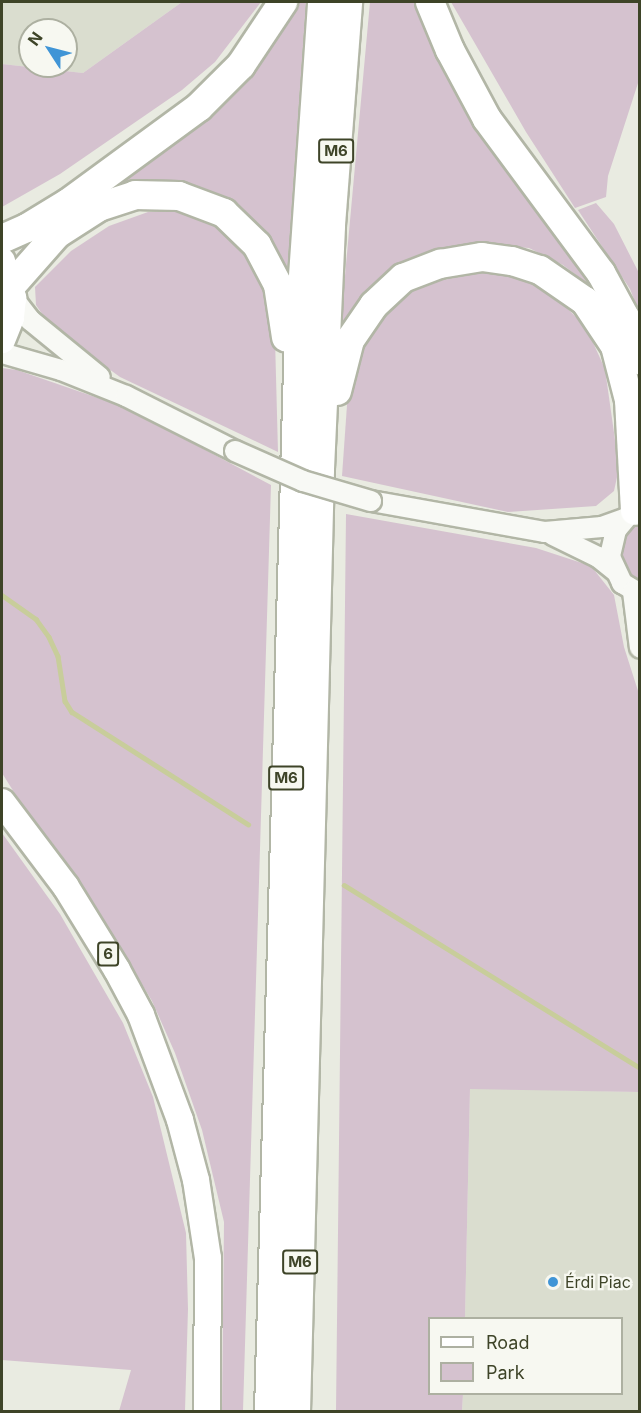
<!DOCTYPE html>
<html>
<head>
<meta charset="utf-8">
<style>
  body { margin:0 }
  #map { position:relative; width:641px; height:1413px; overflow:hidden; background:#e9ebe1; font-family:Inter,sans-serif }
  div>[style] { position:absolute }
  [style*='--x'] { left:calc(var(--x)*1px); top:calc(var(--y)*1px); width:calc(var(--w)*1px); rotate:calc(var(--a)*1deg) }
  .built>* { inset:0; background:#daddcf }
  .green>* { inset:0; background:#d5c2cf }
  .stream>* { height:4.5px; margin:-2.25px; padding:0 2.25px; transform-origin:2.25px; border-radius:2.25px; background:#c8cd9b }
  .roads { filter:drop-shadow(2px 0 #b2b6a6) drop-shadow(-2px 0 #b2b6a6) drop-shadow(0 2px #b2b6a6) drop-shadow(0 -2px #b2b6a6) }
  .minor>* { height:20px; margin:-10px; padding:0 10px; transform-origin:10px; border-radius:10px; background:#f8f9f5 }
  .major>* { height:26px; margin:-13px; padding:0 13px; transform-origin:13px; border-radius:13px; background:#fff }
  .highway>* { height:28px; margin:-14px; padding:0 14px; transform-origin:14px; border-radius:14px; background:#fff }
  .bridges { filter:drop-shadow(2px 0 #b2b6a6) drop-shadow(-2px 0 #b2b6a6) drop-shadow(0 2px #b2b6a6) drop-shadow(0 -2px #b2b6a6) }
  .minor-bridge>* { height:20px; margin:-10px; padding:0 10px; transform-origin:10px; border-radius:10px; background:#f8f9f5 }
  .dots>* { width:16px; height:16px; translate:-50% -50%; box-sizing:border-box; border:3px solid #f7f8f1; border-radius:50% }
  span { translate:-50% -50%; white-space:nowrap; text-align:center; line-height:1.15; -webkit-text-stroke:4.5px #f7f8f1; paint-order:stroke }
  .shield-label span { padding:2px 4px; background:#f7f8f1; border:2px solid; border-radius:4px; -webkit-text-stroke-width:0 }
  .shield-label { font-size:15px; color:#3e4428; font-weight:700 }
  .poi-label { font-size:16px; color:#3e4428 }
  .left { translate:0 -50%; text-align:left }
  .frame { position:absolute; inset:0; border:3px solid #3e4428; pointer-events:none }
  .legend { position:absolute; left:428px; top:1317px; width:195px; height:78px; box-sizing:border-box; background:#f7f8f1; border:2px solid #adb0a1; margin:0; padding:8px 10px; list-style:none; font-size:18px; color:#3e4428 }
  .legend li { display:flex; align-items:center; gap:12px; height:30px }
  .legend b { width:30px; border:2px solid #adb0a1 }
  .north { position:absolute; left:18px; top:18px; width:60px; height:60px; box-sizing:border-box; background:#f7f8f1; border:2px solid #adb0a1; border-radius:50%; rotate:306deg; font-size:16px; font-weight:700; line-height:24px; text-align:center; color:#3e4428 }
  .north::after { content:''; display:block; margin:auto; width:21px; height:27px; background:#4095d6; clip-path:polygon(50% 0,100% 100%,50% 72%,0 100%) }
</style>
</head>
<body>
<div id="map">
  <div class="built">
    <div style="clip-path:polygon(evenodd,2px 2px,182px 2px,83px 73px,2px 64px,2px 2px,30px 30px,66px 30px,66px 66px,30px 66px,30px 30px)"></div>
    <div style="clip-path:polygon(470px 1088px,639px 1092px,639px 1411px,462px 1412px,463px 1394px,622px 1394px,622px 1318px,465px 1318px)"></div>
  </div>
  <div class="green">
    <div style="clip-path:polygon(182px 2px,261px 2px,215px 62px,182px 90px,60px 174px,2px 207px,2px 64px,83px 73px)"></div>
    <div style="clip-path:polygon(296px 2px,306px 2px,287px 275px,237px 209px,206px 189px,172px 183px,89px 201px)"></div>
    <div style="clip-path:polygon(370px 2px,417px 2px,601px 294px,563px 265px,529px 248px,481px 244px,439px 248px,404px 262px,371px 289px,340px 330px)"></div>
    <div style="clip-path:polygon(451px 2px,639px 2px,639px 80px,608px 176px,606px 197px,575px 208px,526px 132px)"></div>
    <div style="clip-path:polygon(596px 203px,614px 224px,639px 273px,639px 312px,630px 289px,578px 210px)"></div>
    <div style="clip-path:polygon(193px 211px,228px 230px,255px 260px,268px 294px,275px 339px,278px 452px,120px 377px,51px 327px,36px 305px,35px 287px,71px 251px,109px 226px,148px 212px)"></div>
    <div style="clip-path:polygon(494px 271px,527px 281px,557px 298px,586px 327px,605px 369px,619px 468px,614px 491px,596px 506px,508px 512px,342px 476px,348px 391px,354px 363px,368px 332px,388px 306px,420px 284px)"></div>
    <div style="clip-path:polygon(2px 368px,17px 370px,127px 408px,271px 485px,243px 1411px,222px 1411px,224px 1222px,202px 1130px,175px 1053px,152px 1001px,77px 876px,27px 813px,2px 773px)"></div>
    <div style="clip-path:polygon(346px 514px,536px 548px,591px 566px,614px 595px,624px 647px,639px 694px,639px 1092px,470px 1089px,465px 1318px,430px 1318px,430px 1394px,463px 1394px,462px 1411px,336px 1411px)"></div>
    <div style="clip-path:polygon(639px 519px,639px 582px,629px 575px,620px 554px,625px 531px)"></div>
    <div style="clip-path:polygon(2px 833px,60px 914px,123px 1023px,153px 1097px,186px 1233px,188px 1309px,185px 1411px,119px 1411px,131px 1370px,2px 1360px)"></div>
  </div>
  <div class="stream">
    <div style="--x:2;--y:595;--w:42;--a:35.2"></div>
    <div style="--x:36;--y:619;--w:22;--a:54"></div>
    <div style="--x:49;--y:637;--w:21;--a:65"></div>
    <div style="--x:58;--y:656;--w:46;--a:81.2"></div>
    <div style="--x:65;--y:701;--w:13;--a:58"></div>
    <div style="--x:72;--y:712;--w:209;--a:32.5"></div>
    <div style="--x:344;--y:885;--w:348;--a:31.7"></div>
  </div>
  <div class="roads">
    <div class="minor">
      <div style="--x:13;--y:298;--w:28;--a:52"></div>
      <div style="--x:30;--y:320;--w:90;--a:39.2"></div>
      <div style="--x:2;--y:353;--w:61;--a:16.1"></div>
      <div style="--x:61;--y:370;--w:70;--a:21.8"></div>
      <div style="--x:126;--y:396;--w:122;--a:26.8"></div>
      <div style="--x:371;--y:501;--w:177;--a:10.1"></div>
      <div style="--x:545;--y:532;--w:57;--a:-5"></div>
      <div style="--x:602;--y:527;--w:23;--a:-20"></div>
      <div style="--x:626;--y:518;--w:16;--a:130"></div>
      <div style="--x:616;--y:530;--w:28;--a:103"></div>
      <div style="--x:610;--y:557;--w:29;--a:65"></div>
      <div style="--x:622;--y:583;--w:21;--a:31"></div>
      <div style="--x:553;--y:535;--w:50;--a:26.1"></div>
      <div style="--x:598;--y:557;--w:22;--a:39"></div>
      <div style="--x:633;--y:592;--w:56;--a:82.9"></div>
    </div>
    <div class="major">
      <div style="--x:2;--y:261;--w:39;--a:73"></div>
      <div style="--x:13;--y:298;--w:20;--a:96"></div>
      <div style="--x:11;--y:318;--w:24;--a:112"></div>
      <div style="--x:2;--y:802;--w:106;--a:53"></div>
      <div style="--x:66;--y:887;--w:97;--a:58.4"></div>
      <div style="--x:117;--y:970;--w:51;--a:61.9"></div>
      <div style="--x:141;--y:1015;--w:112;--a:69.6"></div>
      <div style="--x:180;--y:1120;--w:62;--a:75.1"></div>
      <div style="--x:196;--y:1180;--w:79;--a:81.3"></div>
      <div style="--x:208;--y:1258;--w:154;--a:90.4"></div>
    </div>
    <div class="highway">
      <div style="--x:430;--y:2;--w:52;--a:67.4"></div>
      <div style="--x:450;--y:50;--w:78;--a:61.8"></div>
      <div style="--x:487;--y:119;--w:192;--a:53.5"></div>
      <div style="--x:601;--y:273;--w:50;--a:61.4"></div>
      <div style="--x:625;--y:317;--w:46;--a:70.8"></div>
      <div style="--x:2;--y:239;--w:27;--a:-24"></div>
      <div style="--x:27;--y:228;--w:48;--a:-31.4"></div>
      <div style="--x:68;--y:203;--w:162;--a:-36.2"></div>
      <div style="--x:199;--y:107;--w:59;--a:-45"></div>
      <div style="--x:241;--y:65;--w:76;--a:-56.3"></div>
      <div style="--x:12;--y:285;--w:68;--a:-48.6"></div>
      <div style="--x:57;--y:234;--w:50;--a:-32.7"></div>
      <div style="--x:99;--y:207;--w:38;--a:-18"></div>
      <div style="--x:135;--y:195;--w:44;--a:1.3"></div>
      <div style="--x:179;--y:196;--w:48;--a:20.7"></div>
      <div style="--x:224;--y:213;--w:46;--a:44.1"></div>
      <div style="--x:257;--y:245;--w:45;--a:62.3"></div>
      <div style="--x:278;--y:285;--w:53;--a:81.3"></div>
      <div style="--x:337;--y:391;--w:53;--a:-75.7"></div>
      <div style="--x:350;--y:340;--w:42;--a:-55.6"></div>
      <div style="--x:374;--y:305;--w:40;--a:-43"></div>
      <div style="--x:403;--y:278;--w:40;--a:-21"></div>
      <div style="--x:440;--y:264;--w:43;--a:-9.5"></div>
      <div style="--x:482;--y:257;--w:30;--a:8"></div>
      <div style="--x:512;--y:261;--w:29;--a:18"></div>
      <div style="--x:540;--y:270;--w:55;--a:34.6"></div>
      <div style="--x:585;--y:301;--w:54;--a:56.3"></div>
      <div style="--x:615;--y:346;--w:56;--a:75.5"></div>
      <div style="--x:629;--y:400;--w:111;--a:86.9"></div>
      <div style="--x:269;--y:1412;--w:1079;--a:-88.41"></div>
      <div style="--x:299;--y:333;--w:332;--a:-86"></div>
      <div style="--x:296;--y:1412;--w:943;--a:-88.54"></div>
      <div style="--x:320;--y:469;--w:244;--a:-87.4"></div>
      <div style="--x:331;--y:225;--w:224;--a:-85.6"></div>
    </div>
  </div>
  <div class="bridges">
    <div class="minor-bridge">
      <div style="--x:235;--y:451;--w:74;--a:23.8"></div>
      <div style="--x:303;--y:481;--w:71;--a:16.4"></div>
    </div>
  </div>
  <div class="dots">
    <div style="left:553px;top:1282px;background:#4095d6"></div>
  </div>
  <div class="shield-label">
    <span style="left:336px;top:151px">M6</span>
    <span style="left:286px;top:778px">M6</span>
    <span style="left:108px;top:954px">6</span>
    <span style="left:300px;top:1262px">M6</span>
  </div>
  <div class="poi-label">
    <span class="left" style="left:565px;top:1282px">Érdi Piac</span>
  </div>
  <div class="frame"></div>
  <ul class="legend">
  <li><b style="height:8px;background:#fff"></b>Road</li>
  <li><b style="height:16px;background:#d5c2cf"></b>Park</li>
  </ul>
  <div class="north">N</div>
</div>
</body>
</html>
